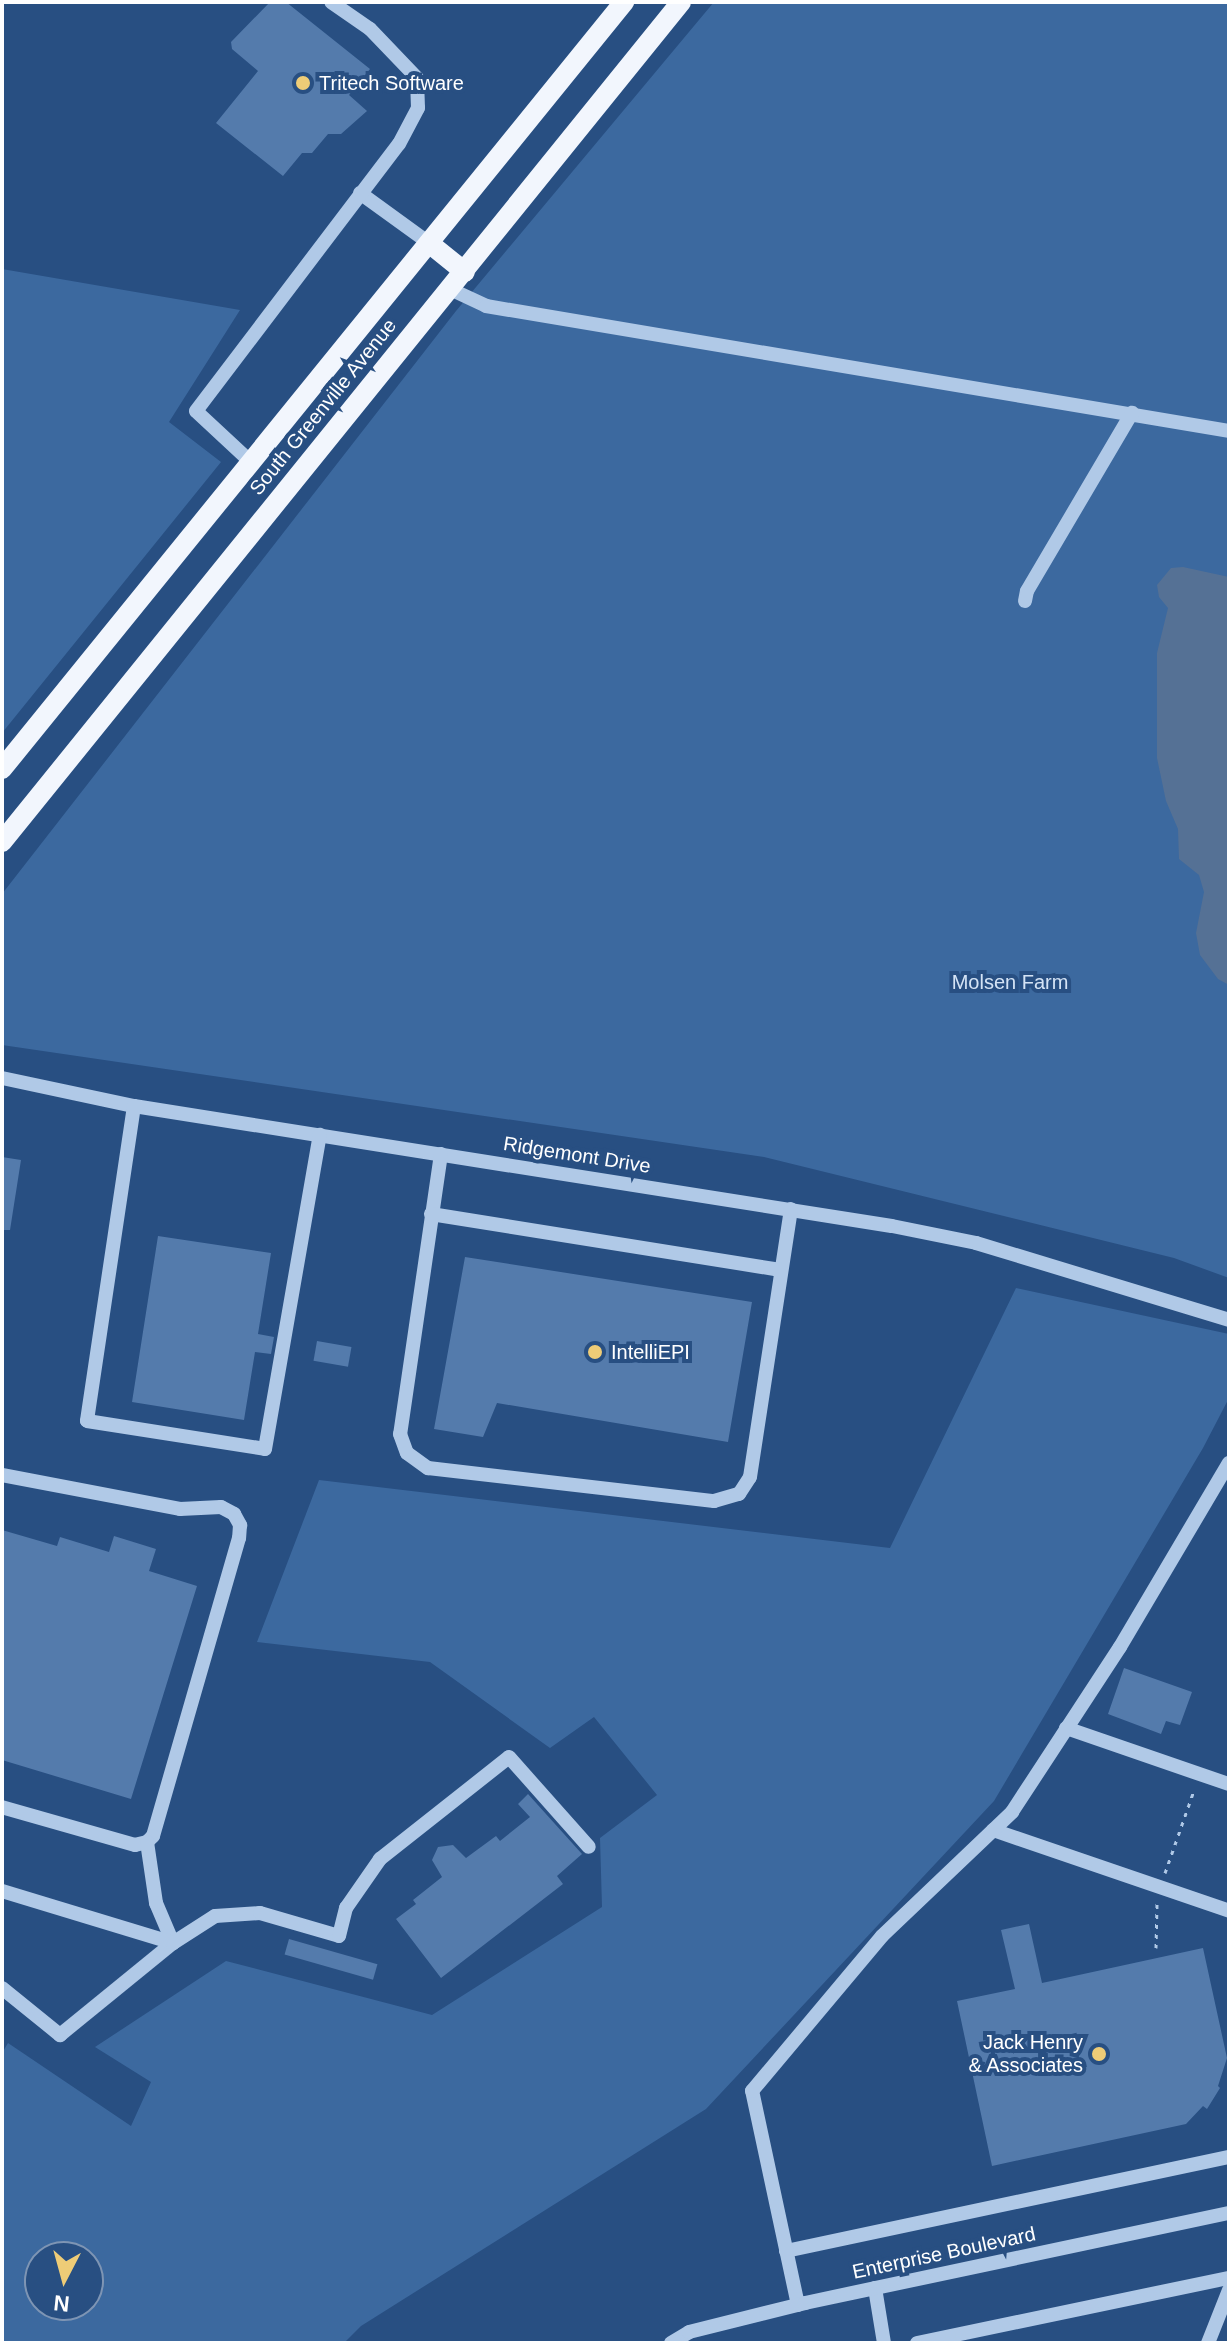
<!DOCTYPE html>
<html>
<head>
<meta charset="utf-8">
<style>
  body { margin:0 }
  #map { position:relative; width:1231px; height:2345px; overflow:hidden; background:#284f82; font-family:Helvetica,sans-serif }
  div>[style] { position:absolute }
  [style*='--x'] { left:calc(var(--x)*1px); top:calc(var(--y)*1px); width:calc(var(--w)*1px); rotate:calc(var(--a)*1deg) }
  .green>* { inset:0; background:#3c699f }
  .water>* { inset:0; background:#557195 }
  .building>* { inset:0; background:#547bac; transform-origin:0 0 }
  .path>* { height:3px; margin-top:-1.5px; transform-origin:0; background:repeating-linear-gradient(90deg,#b0c9e7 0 4px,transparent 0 10px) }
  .minor>* { height:14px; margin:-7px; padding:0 7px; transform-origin:7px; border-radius:7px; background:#b0c9e7 }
  .major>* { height:20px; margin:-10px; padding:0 10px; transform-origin:10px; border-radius:10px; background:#f2f6fd }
  .dots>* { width:22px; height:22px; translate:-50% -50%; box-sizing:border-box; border:4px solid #284f82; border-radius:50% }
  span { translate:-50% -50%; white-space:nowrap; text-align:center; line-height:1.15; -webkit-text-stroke:8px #284f82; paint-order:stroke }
  .poi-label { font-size:20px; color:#fff }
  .left { translate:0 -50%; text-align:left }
  .right { translate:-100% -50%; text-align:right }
  .street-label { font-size:20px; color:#fff }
  .park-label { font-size:20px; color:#d4e3f5 }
  .frame { position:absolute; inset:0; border:4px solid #fff; pointer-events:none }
  .north { position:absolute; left:24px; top:2241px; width:80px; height:80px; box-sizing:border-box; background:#284f82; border:2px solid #7e95b4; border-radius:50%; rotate:186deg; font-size:22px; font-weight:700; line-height:32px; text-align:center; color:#fff }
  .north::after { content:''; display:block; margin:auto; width:28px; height:36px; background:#ec7; clip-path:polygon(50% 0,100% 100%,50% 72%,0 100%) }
</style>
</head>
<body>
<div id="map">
  <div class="green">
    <div style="clip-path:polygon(714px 2px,1229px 2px,1229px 1278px,1174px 1258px,764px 1157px,2px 1045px,2px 894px,456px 311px)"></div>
    <div style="clip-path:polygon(2px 269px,240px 310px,169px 422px,221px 462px,2px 733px)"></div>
    <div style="clip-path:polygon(evenodd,1016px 1288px,1229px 1334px,1229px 1398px,1203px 1448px,994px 1801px,706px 2109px,361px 2326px,344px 2343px,2px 2343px,2px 2053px,8px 2043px,131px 2126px,151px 2082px,95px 2047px,226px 1961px,432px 2015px,602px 1907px,600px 1838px,657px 1795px,594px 1717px,550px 1748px,430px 1662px,257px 1642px,319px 1480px,890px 1548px,1016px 1288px,88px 2257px,88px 2305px,40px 2305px,40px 2257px,88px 2257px)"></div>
  </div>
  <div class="water">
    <div style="clip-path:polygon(1183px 567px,1229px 577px,1229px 985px,1218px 979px,1200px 955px,1196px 933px,1204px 892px,1199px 875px,1179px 859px,1178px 829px,1166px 801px,1157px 758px,1157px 653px,1168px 608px,1159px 597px,1157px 585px,1171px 568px)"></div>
  </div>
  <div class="building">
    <div style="clip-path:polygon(270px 2px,286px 2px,370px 69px,349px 95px,367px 111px,341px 134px,328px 134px,312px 153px,302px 153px,283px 176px,216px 123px,258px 71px,232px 49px,231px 42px)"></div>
    <div style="clip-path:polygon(2px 1157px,21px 1160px,10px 1230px,2px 1230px)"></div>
    <div style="clip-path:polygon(158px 1236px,271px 1253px,258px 1334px,274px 1337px,271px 1354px,255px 1352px,244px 1420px,132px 1402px)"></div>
    <div style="clip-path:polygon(465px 1257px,752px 1302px,728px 1442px,497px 1403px,483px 1437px,434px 1429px)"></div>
    <div style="left:317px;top:1341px;width:35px;height:20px;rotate:10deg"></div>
    <div style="clip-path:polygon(2px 1530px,57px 1546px,60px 1537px,109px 1552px,114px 1536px,156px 1549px,149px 1571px,197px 1586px,131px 1799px,2px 1760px)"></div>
    <div style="clip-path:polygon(1124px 1668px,1192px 1692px,1180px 1725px,1166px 1721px,1161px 1734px,1108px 1714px)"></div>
    <div style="clip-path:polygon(528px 1794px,582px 1854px,557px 1876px,563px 1884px,441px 1978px,396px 1919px,416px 1904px,413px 1900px,442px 1877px,432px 1860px,438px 1847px,453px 1845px,466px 1858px,496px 1836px,500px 1841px,530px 1817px,518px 1804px)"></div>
    <div style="clip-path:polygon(1029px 1924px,1042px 1983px,1203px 1948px,1227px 2058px,1218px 2086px,1220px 2088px,1207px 2109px,1203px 2106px,1186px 2124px,992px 2166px,957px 2001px,1015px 1989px,1001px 1930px)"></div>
    <div style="left:289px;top:1939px;width:92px;height:16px;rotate:16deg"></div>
  </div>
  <div class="path">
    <div style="--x:1165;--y:1873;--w:88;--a:-70.7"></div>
    <div style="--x:1156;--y:1948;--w:45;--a:-88.7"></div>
  </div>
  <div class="minor">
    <div style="--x:360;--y:193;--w:85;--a:35.9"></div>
    <div style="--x:450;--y:289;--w:40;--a:25"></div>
    <div style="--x:486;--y:306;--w:753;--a:9.55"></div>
    <div style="--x:252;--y:463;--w:76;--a:-137.1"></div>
    <div style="--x:196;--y:411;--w:335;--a:-52.8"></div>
    <div style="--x:399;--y:144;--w:41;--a:-62.2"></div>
    <div style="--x:418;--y:108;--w:30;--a:-92"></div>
    <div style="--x:417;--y:78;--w:68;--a:-133.8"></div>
    <div style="--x:370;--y:29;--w:47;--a:-145.3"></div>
    <div style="--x:1025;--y:601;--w:10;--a:-79"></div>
    <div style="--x:1027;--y:591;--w:207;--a:-59.5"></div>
    <div style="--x:2;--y:1078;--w:135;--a:12"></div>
    <div style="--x:134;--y:1106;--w:767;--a:9"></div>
    <div style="--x:892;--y:1226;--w:86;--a:11.4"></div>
    <div style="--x:976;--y:1243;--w:264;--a:16.9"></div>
    <div style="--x:134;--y:1106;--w:318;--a:98.5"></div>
    <div style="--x:87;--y:1421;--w:180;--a:8.9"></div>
    <div style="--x:265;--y:1449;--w:319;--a:-80.1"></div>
    <div style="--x:441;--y:1154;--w:283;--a:98.3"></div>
    <div style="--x:400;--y:1434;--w:20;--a:70"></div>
    <div style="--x:407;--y:1453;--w:26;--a:36"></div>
    <div style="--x:428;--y:1468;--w:288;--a:6.6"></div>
    <div style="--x:714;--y:1501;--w:26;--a:-16"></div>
    <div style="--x:739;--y:1494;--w:20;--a:-57"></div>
    <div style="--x:750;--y:1477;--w:271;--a:-81.3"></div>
    <div style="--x:431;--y:1214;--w:354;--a:9.1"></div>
    <div style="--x:2;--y:1475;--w:181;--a:10.8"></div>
    <div style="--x:180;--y:1509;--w:41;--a:-2.8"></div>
    <div style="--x:221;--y:1507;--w:15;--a:28"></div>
    <div style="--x:234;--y:1514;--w:13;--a:61"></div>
    <div style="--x:240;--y:1525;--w:13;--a:94"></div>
    <div style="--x:239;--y:1538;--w:310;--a:106.1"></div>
    <div style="--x:153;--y:1836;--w:8;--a:135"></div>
    <div style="--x:147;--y:1842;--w:12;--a:166"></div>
    <div style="--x:135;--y:1845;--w:138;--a:-164.1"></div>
    <div style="--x:1066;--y:1728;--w:172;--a:19"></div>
    <div style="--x:993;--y:1830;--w:250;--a:18.9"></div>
    <div style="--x:147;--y:1842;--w:62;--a:81.6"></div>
    <div style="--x:156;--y:1903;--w:43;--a:67"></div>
    <div style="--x:2;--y:1891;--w:179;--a:16.9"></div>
    <div style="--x:2;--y:1988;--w:75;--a:39"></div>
    <div style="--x:60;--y:2035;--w:146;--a:-39.2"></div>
    <div style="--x:173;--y:1943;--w:50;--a:-32.7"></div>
    <div style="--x:215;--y:1916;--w:45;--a:-3.8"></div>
    <div style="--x:260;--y:1913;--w:82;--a:16.2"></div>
    <div style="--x:339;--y:1936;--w:29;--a:-76"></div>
    <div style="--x:346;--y:1908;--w:60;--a:-55.2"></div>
    <div style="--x:380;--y:1859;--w:164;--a:-38.3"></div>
    <div style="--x:509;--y:1757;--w:120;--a:48.4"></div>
    <div style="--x:786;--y:2251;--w:453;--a:-12"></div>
    <div style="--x:875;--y:2288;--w:56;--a:80.7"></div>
    <div style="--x:798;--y:2305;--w:219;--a:-102.1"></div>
    <div style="--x:752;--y:2091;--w:202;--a:-50"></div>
    <div style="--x:882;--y:1936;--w:180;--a:-43.6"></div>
    <div style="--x:1012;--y:1812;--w:197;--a:-56.8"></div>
    <div style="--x:1120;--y:1647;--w:214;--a:-59.4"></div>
    <div style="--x:671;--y:2343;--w:21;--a:-31"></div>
    <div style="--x:689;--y:2332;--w:120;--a:-14"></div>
    <div style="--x:805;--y:2303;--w:433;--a:-12"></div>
    <div style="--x:917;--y:2343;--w:319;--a:-11.8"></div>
    <div style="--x:1208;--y:2343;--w:57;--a:-68.4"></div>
  </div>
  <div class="major">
    <div style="--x:429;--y:243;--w:46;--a:38.9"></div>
    <div style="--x:2;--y:769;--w:988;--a:-50.96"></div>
    <div style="--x:2;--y:842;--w:1080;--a:-51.05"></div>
  </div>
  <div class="dots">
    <div style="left:303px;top:83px;background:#ec7"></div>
    <div style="left:595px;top:1352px;background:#ec7"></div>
    <div style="left:1099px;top:2054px;background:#ec7"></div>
  </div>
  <div class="poi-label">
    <span class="left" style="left:319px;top:83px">Tritech Software</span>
    <span class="left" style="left:611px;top:1352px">IntelliEPI</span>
    <span class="right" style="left:1083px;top:2054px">Jack Henry<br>&amp; Associates</span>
  </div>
  <div class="street-label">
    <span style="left:323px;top:407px;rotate:-51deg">South Greenville Avenue</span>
    <span style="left:577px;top:1155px;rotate:9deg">Ridgemont Drive</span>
    <span style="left:944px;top:2253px;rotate:-12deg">Enterprise Boulevard</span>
  </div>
  <div class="park-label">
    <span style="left:1010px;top:982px">Molsen Farm</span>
  </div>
  <div class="frame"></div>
  <div class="north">N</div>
</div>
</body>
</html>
